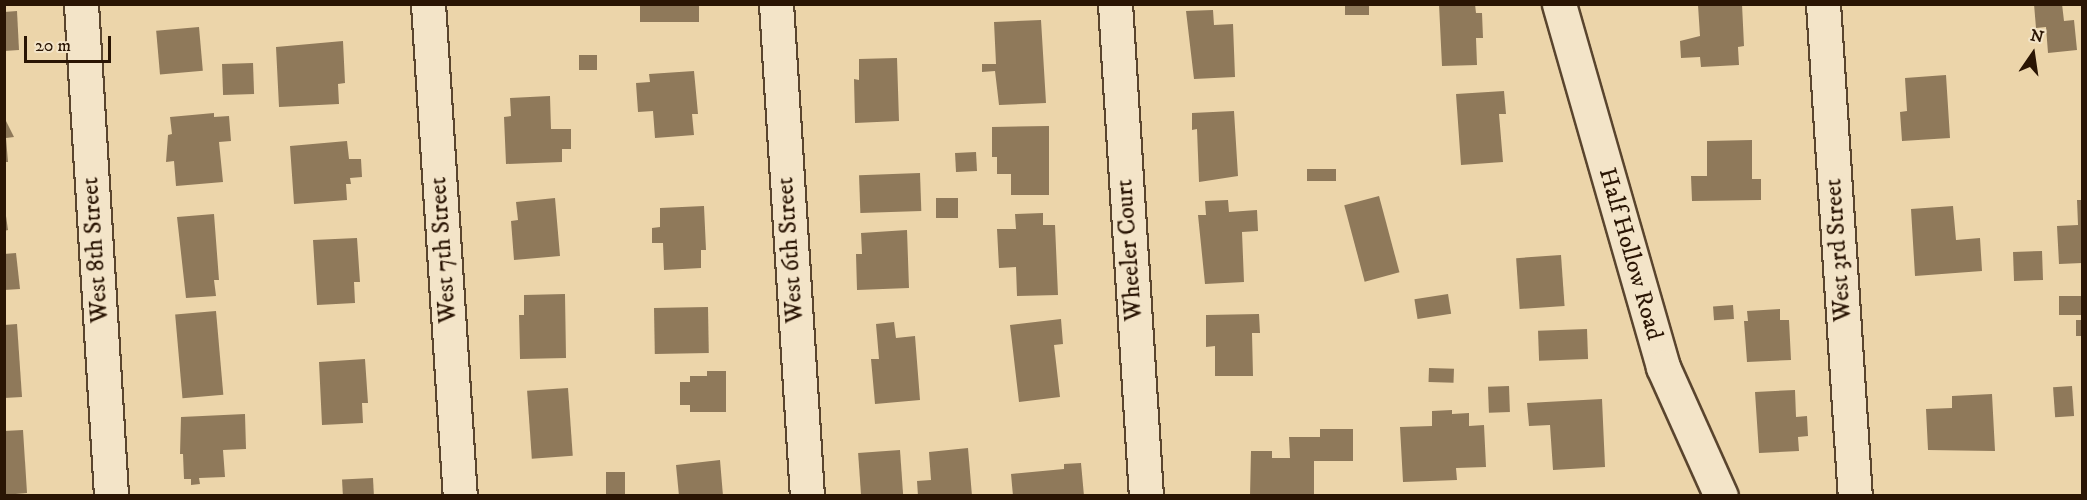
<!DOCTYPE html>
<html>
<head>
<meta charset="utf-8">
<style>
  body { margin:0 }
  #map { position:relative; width:2087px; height:500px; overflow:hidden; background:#ecd5aa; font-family:"IM FELL DW Pica",serif }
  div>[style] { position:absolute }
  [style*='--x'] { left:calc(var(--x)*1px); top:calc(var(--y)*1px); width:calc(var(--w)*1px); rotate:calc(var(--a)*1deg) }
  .building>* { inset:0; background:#8f795a; transform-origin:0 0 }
  .roads { filter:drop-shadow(2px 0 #5a452e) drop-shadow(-2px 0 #5a452e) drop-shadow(0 2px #5a452e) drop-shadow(0 -2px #5a452e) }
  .minor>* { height:33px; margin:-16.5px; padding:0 16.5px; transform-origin:16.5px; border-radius:16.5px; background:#f3e4c8 }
  .tertiary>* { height:33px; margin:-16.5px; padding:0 16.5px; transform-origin:16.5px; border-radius:16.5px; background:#f3e4c8 }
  span { translate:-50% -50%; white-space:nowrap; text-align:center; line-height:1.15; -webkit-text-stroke:4.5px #f3e4c8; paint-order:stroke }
  .street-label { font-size:24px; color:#2a1504 }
  .frame { position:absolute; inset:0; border:6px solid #2a1504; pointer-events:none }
  .north { position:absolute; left:2003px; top:24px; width:60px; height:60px; -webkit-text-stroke:4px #f3e4c8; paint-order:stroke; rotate:13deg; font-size:16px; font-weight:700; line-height:24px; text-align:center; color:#2a1504 }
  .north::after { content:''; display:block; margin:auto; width:21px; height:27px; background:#2a1504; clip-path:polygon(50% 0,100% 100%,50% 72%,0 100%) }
  .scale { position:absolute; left:24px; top:36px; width:87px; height:27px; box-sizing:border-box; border:3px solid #2a1504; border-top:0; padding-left:8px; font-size:18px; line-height:21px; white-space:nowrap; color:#2a1504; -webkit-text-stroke:4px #f3e4c8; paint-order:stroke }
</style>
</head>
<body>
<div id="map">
  <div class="building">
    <div style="left:640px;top:4px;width:59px;height:18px"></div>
    <div style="left:1345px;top:4px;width:24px;height:11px"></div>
    <div style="clip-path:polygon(1439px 4px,1475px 4px,1476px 13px,1482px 13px,1483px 38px,1476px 38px,1477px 65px,1442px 66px)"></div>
    <div style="clip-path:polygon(1742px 4px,1744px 46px,1738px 47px,1739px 65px,1701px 67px,1700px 57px,1681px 58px,1680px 41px,1700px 36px,1698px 5px)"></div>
    <div style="clip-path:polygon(2034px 4px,2062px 4px,2064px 21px,2074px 20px,2077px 50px,2048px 53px,2046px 27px,2036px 28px)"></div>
    <div style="clip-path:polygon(1213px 10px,1214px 25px,1233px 24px,1235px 77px,1194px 79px,1186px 11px)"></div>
    <div style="clip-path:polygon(17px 11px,19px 50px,4px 51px,4px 12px)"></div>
    <div style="clip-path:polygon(1041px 20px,1046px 103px,999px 105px,995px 71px,982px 72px,982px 64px,996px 64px,994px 22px)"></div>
    <div style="left:199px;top:27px;width:44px;height:43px;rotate:85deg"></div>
    <div style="clip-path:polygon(343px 41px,345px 83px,338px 84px,339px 104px,279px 107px,276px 47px)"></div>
    <div style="left:597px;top:55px;width:15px;height:18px;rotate:90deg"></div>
    <div style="clip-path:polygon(897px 58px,899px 121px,855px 123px,854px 79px,859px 80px,859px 59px)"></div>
    <div style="left:253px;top:63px;width:31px;height:31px;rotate:88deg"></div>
    <div style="clip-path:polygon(694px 71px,698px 114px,692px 114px,694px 135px,655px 138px,653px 111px,638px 112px,636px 83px,650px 82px,649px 74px)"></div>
    <div style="clip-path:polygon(1946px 75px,1950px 138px,1902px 141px,1900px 112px,1907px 111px,1905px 78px)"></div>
    <div style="clip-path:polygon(1504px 91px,1506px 114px,1499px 114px,1503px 162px,1461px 165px,1456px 94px)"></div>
    <div style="clip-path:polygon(550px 96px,551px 129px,571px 129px,571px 149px,562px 149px,562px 162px,506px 164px,504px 117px,511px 116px,510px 98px)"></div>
    <div style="clip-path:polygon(1234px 111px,1238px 176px,1199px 182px,1197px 129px,1192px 130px,1192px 113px)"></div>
    <div style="clip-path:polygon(214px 113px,214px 117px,229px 116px,231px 141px,219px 142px,223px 182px,176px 186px,174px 161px,166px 162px,168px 135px,172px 134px,170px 117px)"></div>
    <div style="clip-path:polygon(4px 117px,14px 137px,6px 138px,8px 162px,4px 162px)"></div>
    <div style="clip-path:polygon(1049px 126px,1049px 195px,1011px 195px,1011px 174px,997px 174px,997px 157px,992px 157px,992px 127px)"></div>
    <div style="clip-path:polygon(1752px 140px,1752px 179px,1761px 179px,1761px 200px,1692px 201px,1691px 176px,1707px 176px,1707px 141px)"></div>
    <div style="clip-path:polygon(347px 141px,349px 159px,361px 159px,362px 177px,350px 178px,351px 184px,346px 184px,347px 200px,294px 204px,290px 146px)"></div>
    <div style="left:976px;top:152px;width:19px;height:21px;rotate:87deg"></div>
    <div style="left:1307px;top:169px;width:29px;height:12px"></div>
    <div style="left:920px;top:173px;width:38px;height:61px;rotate:88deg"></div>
    <div style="left:1379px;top:196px;width:79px;height:36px;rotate:75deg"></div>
    <div style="clip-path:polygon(555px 198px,560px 256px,514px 260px,511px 221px,518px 220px,516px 202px)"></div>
    <div style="left:936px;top:198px;width:22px;height:20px"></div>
    <div style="clip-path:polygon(1228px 200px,1229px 212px,1257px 210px,1258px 231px,1242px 232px,1244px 282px,1205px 284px,1198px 215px,1206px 215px,1205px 201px)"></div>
    <div style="clip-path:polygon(2077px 200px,2082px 200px,2082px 263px,2059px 264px,2057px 226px,2078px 225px)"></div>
    <div style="clip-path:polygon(4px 202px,8px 230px,4px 231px)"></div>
    <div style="clip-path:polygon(704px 206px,706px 250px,701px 250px,701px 268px,664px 270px,663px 243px,652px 243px,652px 228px,660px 227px,660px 208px)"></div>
    <div style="clip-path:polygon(1953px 206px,1956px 240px,1980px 238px,1982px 271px,1915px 276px,1911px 209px)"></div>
    <div style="clip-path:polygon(1043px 213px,1043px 225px,1055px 225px,1058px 295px,1017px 296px,1016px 267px,999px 268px,997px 229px,1016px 229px,1015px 214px)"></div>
    <div style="clip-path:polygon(214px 214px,219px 280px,214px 280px,216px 296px,186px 298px,177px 217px)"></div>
    <div style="clip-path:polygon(907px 230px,909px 288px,857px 290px,856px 254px,862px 254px,861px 233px)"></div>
    <div style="clip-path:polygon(357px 238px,360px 282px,354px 282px,355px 303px,317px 305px,313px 240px)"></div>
    <div style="left:2042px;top:251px;width:29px;height:29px;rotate:88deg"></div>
    <div style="clip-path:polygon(16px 253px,20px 289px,4px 290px,4px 254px)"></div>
    <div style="left:1561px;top:255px;width:51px;height:45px;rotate:86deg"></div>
    <div style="clip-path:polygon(565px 294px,566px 358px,520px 359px,519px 315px,524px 315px,524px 295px)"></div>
    <div style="left:1448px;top:294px;width:20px;height:34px;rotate:81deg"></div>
    <div style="left:2059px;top:296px;width:23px;height:19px"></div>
    <div style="left:1733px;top:305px;width:14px;height:20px;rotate:86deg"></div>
    <div style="left:708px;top:307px;width:46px;height:54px;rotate:89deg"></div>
    <div style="clip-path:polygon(1780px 309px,1780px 320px,1789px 320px,1791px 360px,1747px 362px,1744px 321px,1748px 321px,1747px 311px)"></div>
    <div style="left:216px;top:311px;width:84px;height:41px;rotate:85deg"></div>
    <div style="clip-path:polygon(1259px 314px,1260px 333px,1252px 333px,1253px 376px,1215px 376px,1215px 346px,1206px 347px,1206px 315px)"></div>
    <div style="clip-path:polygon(1061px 319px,1063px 344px,1054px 345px,1060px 397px,1019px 402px,1010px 325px)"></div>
    <div style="left:2076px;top:320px;width:6px;height:16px"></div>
    <div style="clip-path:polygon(894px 322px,896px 338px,915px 336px,920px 400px,875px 404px,871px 359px,879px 359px,876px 324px)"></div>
    <div style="clip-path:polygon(17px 324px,22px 397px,4px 398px,4px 325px)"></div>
    <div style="left:1587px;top:329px;width:30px;height:49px;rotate:88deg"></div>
    <div style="clip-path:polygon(365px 359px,368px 403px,362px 403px,363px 423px,322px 425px,319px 362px)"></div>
    <div style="left:1429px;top:368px;width:25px;height:14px;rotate:2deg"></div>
    <div style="clip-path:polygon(707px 371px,726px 371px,726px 412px,690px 412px,690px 405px,680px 405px,680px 382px,690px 382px,690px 376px,707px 376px)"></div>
    <div style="left:1509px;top:386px;width:26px;height:21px;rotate:88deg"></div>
    <div style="left:2072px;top:386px;width:30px;height:19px;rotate:86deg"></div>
    <div style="left:568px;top:388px;width:68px;height:41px;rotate:86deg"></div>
    <div style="clip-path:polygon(1795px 390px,1796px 417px,1807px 416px,1808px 436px,1798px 437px,1799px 451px,1759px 453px,1755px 392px)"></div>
    <div style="clip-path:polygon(1992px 394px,1995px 451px,1928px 450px,1926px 409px,1952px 408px,1952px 396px)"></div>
    <div style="clip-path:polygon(1602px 399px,1605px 467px,1553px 470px,1550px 425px,1529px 426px,1527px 403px)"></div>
    <div style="clip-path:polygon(1452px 410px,1452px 414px,1469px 413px,1469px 426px,1484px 425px,1486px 467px,1456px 468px,1457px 480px,1403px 482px,1400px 427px,1432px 426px,1432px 411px)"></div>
    <div style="clip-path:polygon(245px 414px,246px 449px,223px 450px,225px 477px,199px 478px,200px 484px,191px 485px,191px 479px,184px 479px,183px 454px,180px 454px,181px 417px)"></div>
    <div style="clip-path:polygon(1320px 429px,1353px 429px,1353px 461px,1314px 461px,1314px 496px,1250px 496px,1251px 451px,1272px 451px,1272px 458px,1290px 458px,1289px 437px,1320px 437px)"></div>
    <div style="clip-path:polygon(23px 430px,27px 493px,4px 495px,4px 431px)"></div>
    <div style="clip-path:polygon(968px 448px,972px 496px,918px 496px,917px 481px,931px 480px,929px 452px)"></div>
    <div style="left:900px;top:450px;width:46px;height:42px;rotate:86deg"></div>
    <div style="clip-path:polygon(720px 460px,723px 496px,679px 496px,676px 465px)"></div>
    <div style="clip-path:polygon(1081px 463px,1084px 496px,1013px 496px,1011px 474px,1064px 469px,1064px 464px)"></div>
    <div style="left:625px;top:472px;width:24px;height:19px;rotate:90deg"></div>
    <div style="left:373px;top:478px;width:18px;height:31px;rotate:87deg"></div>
  </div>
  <div class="roads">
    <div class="minor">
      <div style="--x:81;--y:4;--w:493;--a:86.5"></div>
      <div style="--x:428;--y:4;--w:493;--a:86.3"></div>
      <div style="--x:776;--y:4;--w:493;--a:86.4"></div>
      <div style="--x:1115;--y:4;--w:493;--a:86.4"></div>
      <div style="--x:1823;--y:4;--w:493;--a:86.3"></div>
    </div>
    <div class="tertiary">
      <div style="--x:1559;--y:4;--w:378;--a:74"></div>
      <div style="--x:1663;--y:367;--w:141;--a:65.8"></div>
    </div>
  </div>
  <div class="street-label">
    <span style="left:96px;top:250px;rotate:-94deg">West 8th Street</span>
    <span style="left:444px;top:250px;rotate:-94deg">West 7th Street</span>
    <span style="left:791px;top:250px;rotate:-94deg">West 6th Street</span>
    <span style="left:1130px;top:250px;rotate:-94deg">Wheeler Court</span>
    <span style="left:1839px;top:250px;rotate:-94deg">West 3rd Street</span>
    <span style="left:1630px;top:254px;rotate:74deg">Half Hollow Road</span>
  </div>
  <div class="frame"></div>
  <div class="north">N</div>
  <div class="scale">20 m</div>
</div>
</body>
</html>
